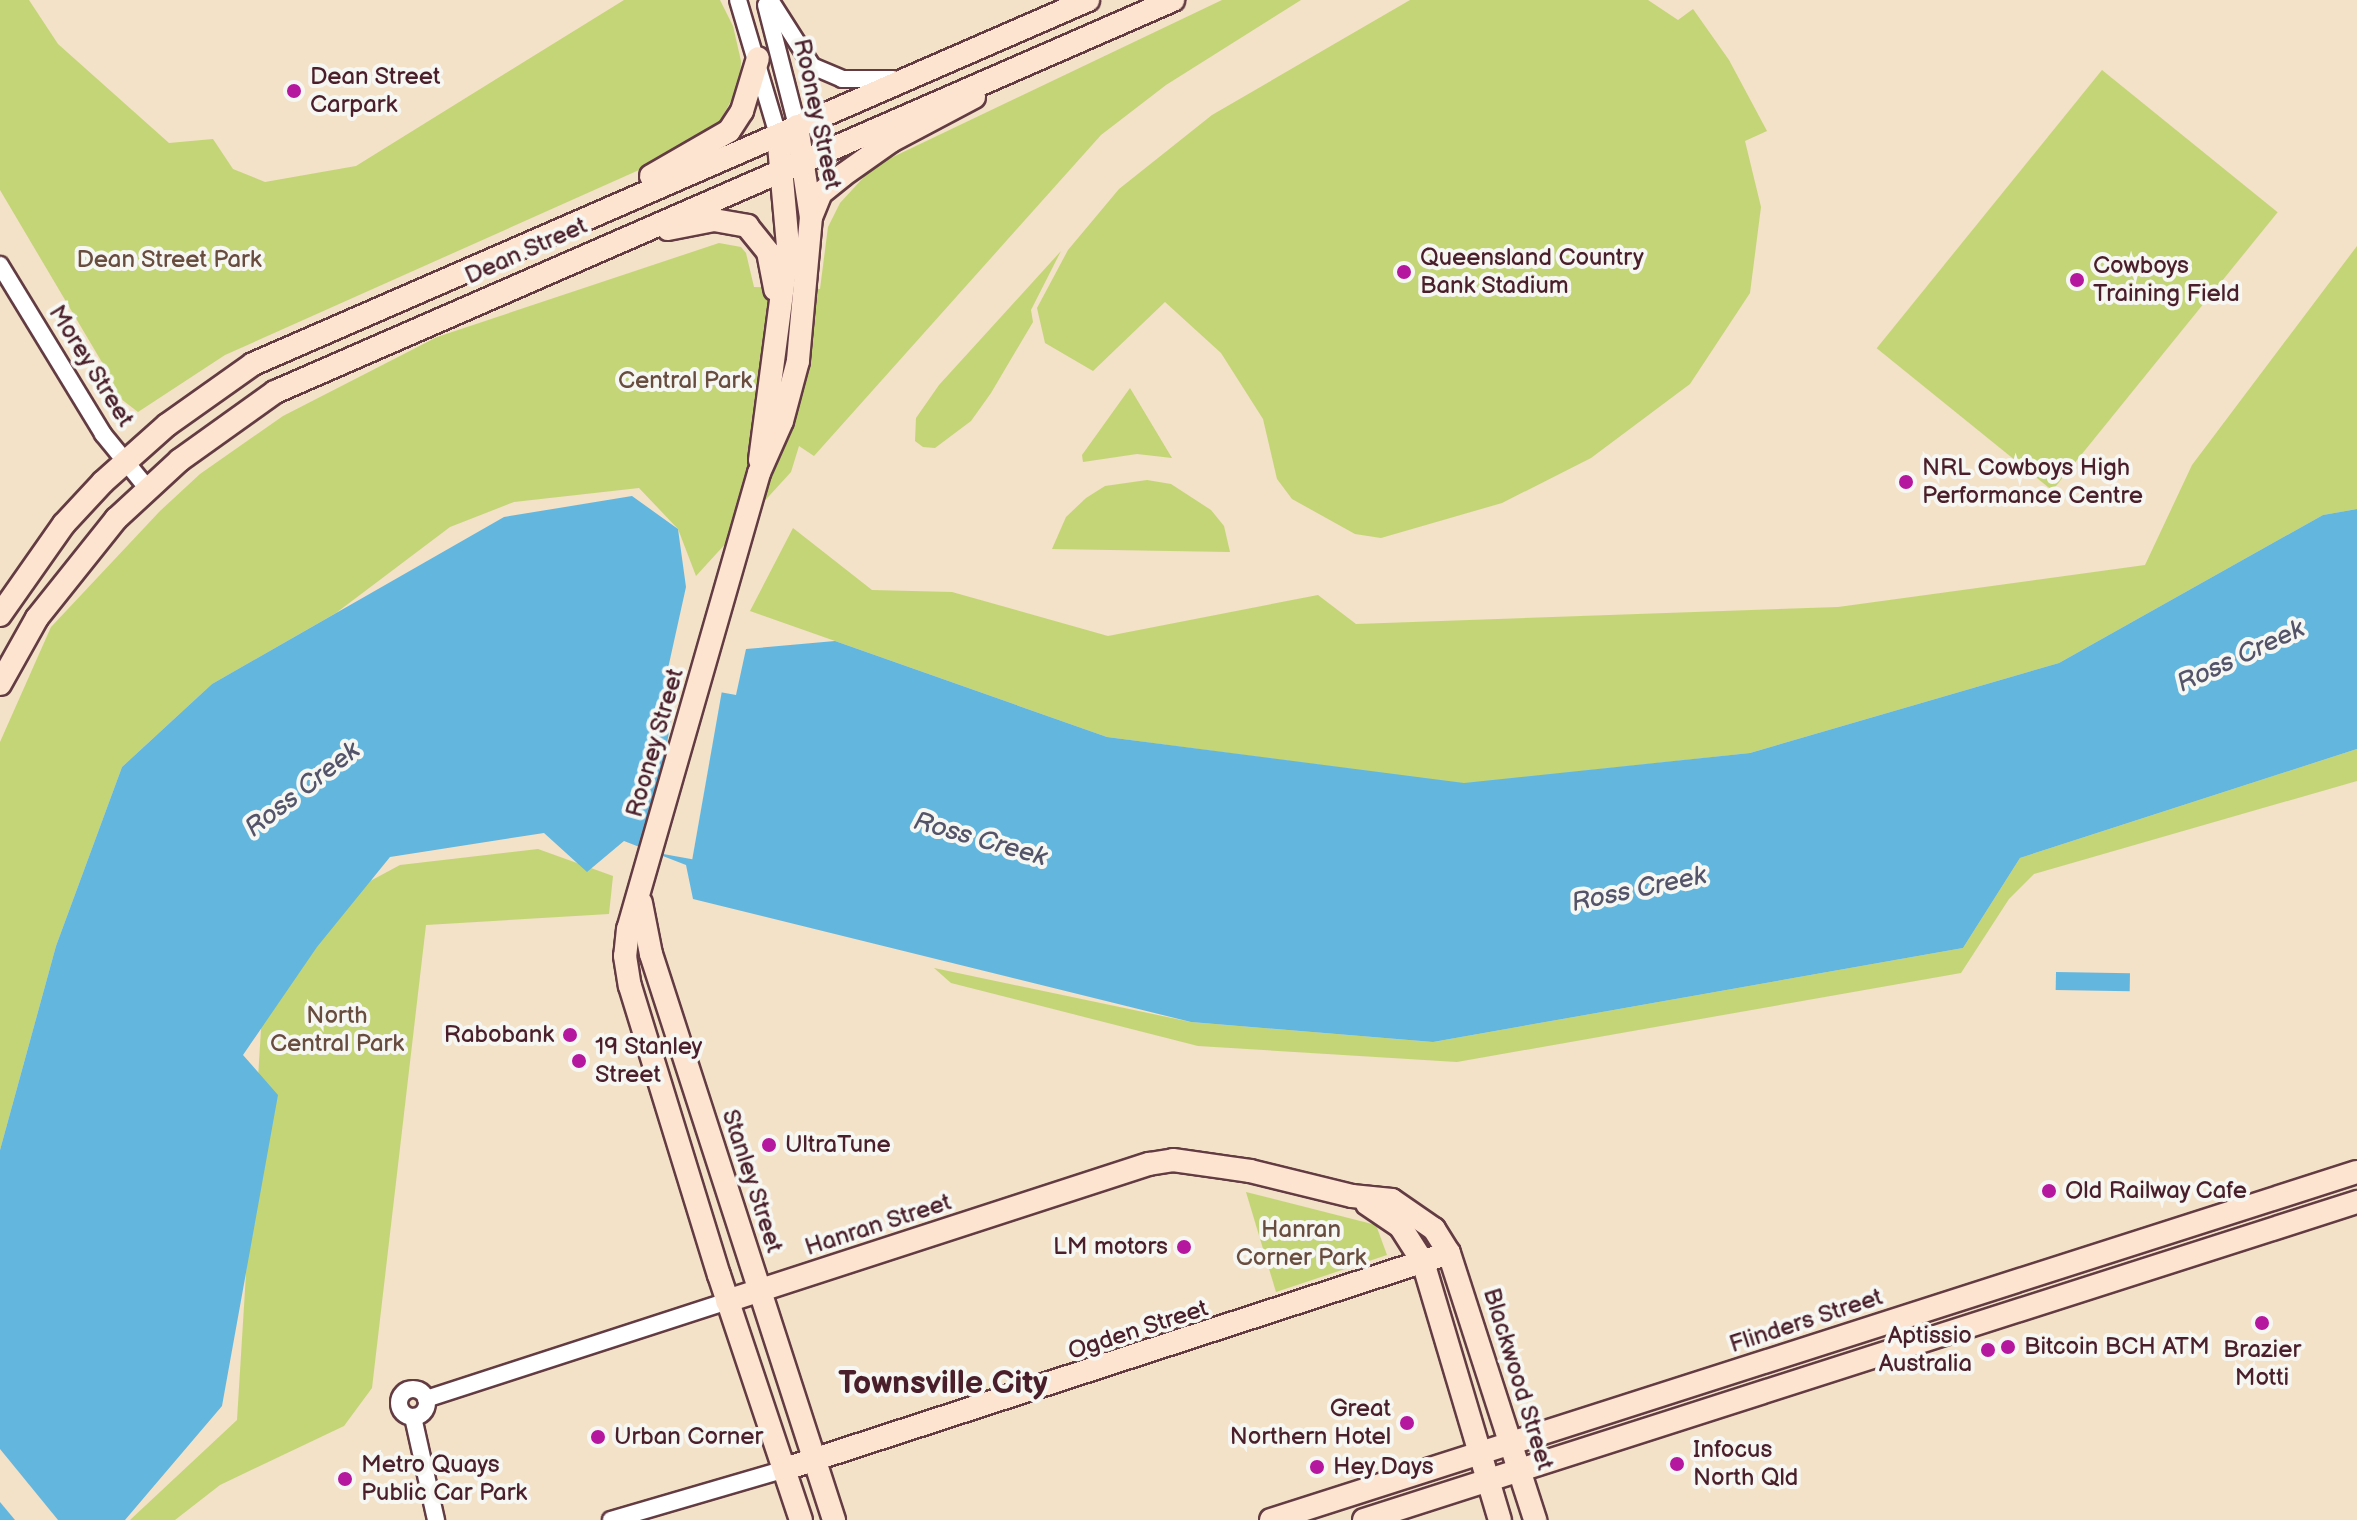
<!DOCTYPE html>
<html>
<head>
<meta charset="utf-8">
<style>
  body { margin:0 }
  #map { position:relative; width:2357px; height:1520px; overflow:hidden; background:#f3e1c8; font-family:"Balsamiq Sans",sans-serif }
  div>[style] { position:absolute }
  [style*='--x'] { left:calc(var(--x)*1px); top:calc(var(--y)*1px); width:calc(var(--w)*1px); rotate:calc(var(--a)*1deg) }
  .green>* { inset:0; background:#c4d577; transform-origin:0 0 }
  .water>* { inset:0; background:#63b7df; transform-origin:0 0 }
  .pier>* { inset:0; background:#f3e1c8; transform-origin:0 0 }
  .roads { filter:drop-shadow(2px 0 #633c43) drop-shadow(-2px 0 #633c43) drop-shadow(0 2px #633c43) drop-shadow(0 -2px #633c43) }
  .minor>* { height:16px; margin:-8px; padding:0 8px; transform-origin:8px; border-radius:8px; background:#fff }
  .minor>.ring { margin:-8px; padding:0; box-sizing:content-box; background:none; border:16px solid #fff; border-radius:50% }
  .secondary>* { height:22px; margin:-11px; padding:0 11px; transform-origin:11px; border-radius:11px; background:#fde4d0 }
  .dots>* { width:22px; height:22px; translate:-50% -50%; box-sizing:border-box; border:4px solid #f6f6f2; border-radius:50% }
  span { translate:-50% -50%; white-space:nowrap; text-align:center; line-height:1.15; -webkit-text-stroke:8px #f6f6f2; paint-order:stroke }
  .poi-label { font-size:24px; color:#4a1f2b }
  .left { translate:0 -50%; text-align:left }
  .right { translate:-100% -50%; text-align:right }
  .street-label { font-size:24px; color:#4a1f2b }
  .park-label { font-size:24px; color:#684c3e }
  .water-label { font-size:26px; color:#53546a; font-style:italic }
  .district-label { font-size:32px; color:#4a1f2b; font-weight:700 }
</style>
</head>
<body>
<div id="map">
  <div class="green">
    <div style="clip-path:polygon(0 0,29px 0,58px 44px,169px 143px,213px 139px,233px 169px,265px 182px,356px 166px,624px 0,720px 0,733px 26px,741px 61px,740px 84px,719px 123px,695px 145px,225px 355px,138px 412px,112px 392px,103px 364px,0 190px)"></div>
    <div style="clip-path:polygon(1222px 0,1301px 0,1166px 85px,1101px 135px,814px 456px,799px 446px,791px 472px,696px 576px,678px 529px,639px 488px,514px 502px,450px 527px,336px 613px,212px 684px,122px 767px,56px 946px,0 1150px,0 742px,51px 627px,160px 511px,200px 474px,283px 416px,437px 337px,719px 243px,741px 247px,746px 253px,754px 287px,820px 289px,828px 227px,840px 203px,874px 166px)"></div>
    <div style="clip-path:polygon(1410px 0,1648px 0,1678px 20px,1693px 9px,1729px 60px,1767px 131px,1745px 141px,1761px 207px,1750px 293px,1690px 384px,1591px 458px,1502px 503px,1381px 538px,1355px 534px,1292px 499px,1277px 479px,1263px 419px,1221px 353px,1165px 302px,1093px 371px,1045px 343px,1037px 308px,1068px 250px,1119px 189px,1212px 115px)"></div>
    <div style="left:2102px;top:70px;width:226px;height:358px;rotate:39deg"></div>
    <div style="clip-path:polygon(2357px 246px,2357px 509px,2323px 515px,2059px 663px,1750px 753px,1464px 784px,1107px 737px,750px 611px,793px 528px,872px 590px,952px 592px,1108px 636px,1318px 595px,1356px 624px,1838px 607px,2145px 565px,2192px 465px)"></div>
    <div style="clip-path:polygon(1061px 251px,1031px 310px,1033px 322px,991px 393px,971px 421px,935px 448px,923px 447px,915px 441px,916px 418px,939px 385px)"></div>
    <div style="clip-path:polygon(1130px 388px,1172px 458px,1137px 454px,1083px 462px,1082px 455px)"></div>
    <div style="clip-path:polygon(1147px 480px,1171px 484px,1211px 510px,1224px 526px,1230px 552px,1052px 549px,1066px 517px,1086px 498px,1105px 486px)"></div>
    <div style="clip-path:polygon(2357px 749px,2357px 781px,2034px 874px,2009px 899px,1961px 973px,1457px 1062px,1198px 1046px,951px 983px,934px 968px,1191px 1022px,1433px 1042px,1963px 948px,2020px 858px)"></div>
    <div style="clip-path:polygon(538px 849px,613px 876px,609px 914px,426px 925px,372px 1388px,344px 1426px,220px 1485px,175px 1520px,130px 1520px,237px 1420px,263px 997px,346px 894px,400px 865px)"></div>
    <div style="clip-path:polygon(1246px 1192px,1376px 1225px,1387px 1255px,1276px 1292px)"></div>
  </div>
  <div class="water">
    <div style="clip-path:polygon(632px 496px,678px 529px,686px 587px,665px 682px,736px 695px,746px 649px,835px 641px,1107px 737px,1464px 783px,1750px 753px,2059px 663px,2323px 515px,2357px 509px,2357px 749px,2020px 858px,1963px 948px,1433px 1042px,1191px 1022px,693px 899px,686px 865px,624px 841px,587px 872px,544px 833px,390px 857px,317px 947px,243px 1055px,278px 1095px,222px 1406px,125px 1520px,0 1520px,0 1150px,56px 946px,122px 767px,212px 684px,504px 517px)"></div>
    <div style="left:2056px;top:972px;width:74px;height:18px;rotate:1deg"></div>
  </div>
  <div class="pier">
    <div style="left:678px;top:681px;width:45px;height:173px;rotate:10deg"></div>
    <div style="clip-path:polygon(0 1449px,58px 1520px,15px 1520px,0 1502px)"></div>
  </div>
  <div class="roads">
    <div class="minor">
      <div style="--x:738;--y:0;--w:141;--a:73.5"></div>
      <div style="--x:770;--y:0;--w:78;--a:57.5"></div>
      <div style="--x:812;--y:66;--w:33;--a:23"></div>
      <div style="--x:842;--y:79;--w:51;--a:0"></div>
      <div style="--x:766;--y:5;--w:125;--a:75.6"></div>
      <div style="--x:0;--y:265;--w:198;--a:58.6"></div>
      <div style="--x:103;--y:434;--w:71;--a:50.7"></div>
      <div class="ring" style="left:399px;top:1389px;width:12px;height:12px"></div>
      <div style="--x:426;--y:1399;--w:317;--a:-18"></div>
      <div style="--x:413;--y:1417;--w:106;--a:77.4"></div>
      <div style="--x:611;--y:1520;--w:181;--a:-16.3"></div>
    </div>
    <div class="secondary">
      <div style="--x:797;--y:126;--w:92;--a:81.3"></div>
      <div style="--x:811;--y:217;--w:145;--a:95.2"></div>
      <div style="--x:798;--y:361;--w:62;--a:104.9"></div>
      <div style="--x:782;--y:421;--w:57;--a:113.9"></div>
      <div style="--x:759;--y:473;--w:474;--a:106"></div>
      <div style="--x:628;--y:929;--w:27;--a:96"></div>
      <div style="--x:625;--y:956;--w:30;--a:81"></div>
      <div style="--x:630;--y:986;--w:302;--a:72.9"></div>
      <div style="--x:719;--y:1275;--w:258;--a:71.5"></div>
      <div style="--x:651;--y:176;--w:90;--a:-30"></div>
      <div style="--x:729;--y:131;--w:24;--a:-57"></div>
      <div style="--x:742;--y:111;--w:55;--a:-73.2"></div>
      <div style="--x:812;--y:215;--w:24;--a:-68"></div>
      <div style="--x:821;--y:193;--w:28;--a:-39"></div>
      <div style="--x:843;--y:175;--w:59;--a:-35.3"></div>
      <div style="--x:891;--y:141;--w:94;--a:-27.9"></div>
      <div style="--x:668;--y:229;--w:47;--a:-11.1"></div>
      <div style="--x:714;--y:220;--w:34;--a:10"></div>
      <div style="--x:747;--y:226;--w:33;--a:51"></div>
      <div style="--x:768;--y:252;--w:38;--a:79"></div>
      <div style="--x:760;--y:460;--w:216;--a:-82.5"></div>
      <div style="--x:788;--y:246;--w:111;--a:-95.1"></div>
      <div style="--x:0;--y:615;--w:111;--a:-54.9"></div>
      <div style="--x:64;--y:524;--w:57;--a:-47.1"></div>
      <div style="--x:103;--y:482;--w:86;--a:-41.7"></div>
      <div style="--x:167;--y:425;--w:105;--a:-35.3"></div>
      <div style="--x:253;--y:364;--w:911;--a:-23.55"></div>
      <div style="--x:0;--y:684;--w:76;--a:-60.7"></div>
      <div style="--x:37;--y:618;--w:127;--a:-51.4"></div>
      <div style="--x:116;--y:519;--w:87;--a:-42.7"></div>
      <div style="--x:180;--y:460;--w:117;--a:-35.6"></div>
      <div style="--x:275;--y:392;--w:980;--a:-23.58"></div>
      <div style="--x:641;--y:903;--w:52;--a:78.9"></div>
      <div style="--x:651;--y:954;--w:595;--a:72.08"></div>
      <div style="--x:1367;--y:1204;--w:40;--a:34"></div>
      <div style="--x:1400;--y:1226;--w:43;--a:57.4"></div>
      <div style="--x:1423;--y:1262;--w:269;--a:73.4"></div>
      <div style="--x:727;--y:1301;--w:444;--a:-18"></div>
      <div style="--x:1149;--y:1164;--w:24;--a:-9"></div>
      <div style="--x:1173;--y:1160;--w:78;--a:8.1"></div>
      <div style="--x:1250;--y:1171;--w:105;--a:13.8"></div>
      <div style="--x:1352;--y:1196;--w:40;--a:5.7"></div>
      <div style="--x:1392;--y:1200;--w:51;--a:34.6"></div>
      <div style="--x:1434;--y:1229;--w:28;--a:58"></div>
      <div style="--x:1449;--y:1253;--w:281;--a:72.1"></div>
      <div style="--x:785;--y:1469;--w:698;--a:-18.02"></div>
      <div style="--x:1271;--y:1520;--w:1140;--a:-17.77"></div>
      <div style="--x:1364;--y:1520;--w:1043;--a:-17.76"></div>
    </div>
  </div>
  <div class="dots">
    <div style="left:294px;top:91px;background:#b5179e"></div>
    <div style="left:1404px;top:272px;background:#b5179e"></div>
    <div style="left:2077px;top:280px;background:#b5179e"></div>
    <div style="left:1906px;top:482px;background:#b5179e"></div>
    <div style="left:570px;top:1035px;background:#b5179e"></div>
    <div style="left:579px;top:1061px;background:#b5179e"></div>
    <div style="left:769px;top:1145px;background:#b5179e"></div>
    <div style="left:2049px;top:1191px;background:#b5179e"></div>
    <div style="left:1184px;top:1247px;background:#b5179e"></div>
    <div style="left:2262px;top:1323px;background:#b5179e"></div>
    <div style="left:2008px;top:1347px;background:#b5179e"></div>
    <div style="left:1988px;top:1350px;background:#b5179e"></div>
    <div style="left:1407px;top:1423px;background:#b5179e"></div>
    <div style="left:598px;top:1437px;background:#b5179e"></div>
    <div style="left:1677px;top:1464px;background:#b5179e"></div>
    <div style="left:1317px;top:1467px;background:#b5179e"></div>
    <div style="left:345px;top:1479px;background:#b5179e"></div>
  </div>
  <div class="poi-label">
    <span class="left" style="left:310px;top:91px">Dean Street<br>Carpark</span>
    <span class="left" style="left:1420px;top:272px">Queensland Country<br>Bank Stadium</span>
    <span class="left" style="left:2093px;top:280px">Cowboys<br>Training Field</span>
    <span class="left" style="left:1922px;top:482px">NRL Cowboys High<br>Performance Centre</span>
    <span class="right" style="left:554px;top:1035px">Rabobank</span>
    <span class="left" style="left:595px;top:1061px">19 Stanley<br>Street</span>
    <span class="left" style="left:785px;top:1145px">UltraTune</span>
    <span class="left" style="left:2065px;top:1191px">Old Railway Cafe</span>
    <span class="right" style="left:1168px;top:1247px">LM motors</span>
    <span class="right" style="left:1972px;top:1350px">Aptissio<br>Australia</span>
    <span class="left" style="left:2024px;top:1347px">Bitcoin BCH ATM</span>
    <span style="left:2262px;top:1364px">Brazier<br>Motti</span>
    <span class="right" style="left:1391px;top:1423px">Great<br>Northern Hotel</span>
    <span class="left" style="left:614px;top:1437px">Urban Corner</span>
    <span class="left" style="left:1693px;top:1464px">Infocus<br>North Qld</span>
    <span class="left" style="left:361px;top:1479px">Metro Quays<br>Public Car Park</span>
    <span class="left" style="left:1333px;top:1467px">Hey Days</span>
  </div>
  <div class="street-label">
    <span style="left:817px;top:114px;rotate:78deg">Rooney Street</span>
    <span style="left:526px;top:251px;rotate:-24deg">Dean Street</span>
    <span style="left:91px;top:366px;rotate:58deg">Morey Street</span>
    <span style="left:655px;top:743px;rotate:-74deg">Rooney Street</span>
    <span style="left:752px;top:1181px;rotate:72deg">Stanley Street</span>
    <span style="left:878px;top:1225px;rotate:-18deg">Hanran Street</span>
    <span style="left:1806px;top:1321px;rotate:-18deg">Flinders Street</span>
    <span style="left:1138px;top:1330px;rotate:-18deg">Ogden Street</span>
    <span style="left:1518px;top:1379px;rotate:73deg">Blackwood Street</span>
  </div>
  <div class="park-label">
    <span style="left:169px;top:260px">Dean Street Park</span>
    <span style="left:685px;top:381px">Central Park</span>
    <span style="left:337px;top:1030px">North<br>Central Park</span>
    <span style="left:1301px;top:1244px">Hanran<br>Corner Park</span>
  </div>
  <div class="water-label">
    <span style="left:2241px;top:657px;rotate:-25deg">Ross Creek</span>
    <span style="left:303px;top:790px;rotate:-38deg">Ross Creek</span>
    <span style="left:980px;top:840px;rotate:16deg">Ross Creek</span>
    <span style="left:1639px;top:890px;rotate:-12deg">Ross Creek</span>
  </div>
  <div class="district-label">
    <span style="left:943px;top:1384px">Townsville City</span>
  </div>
</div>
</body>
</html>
